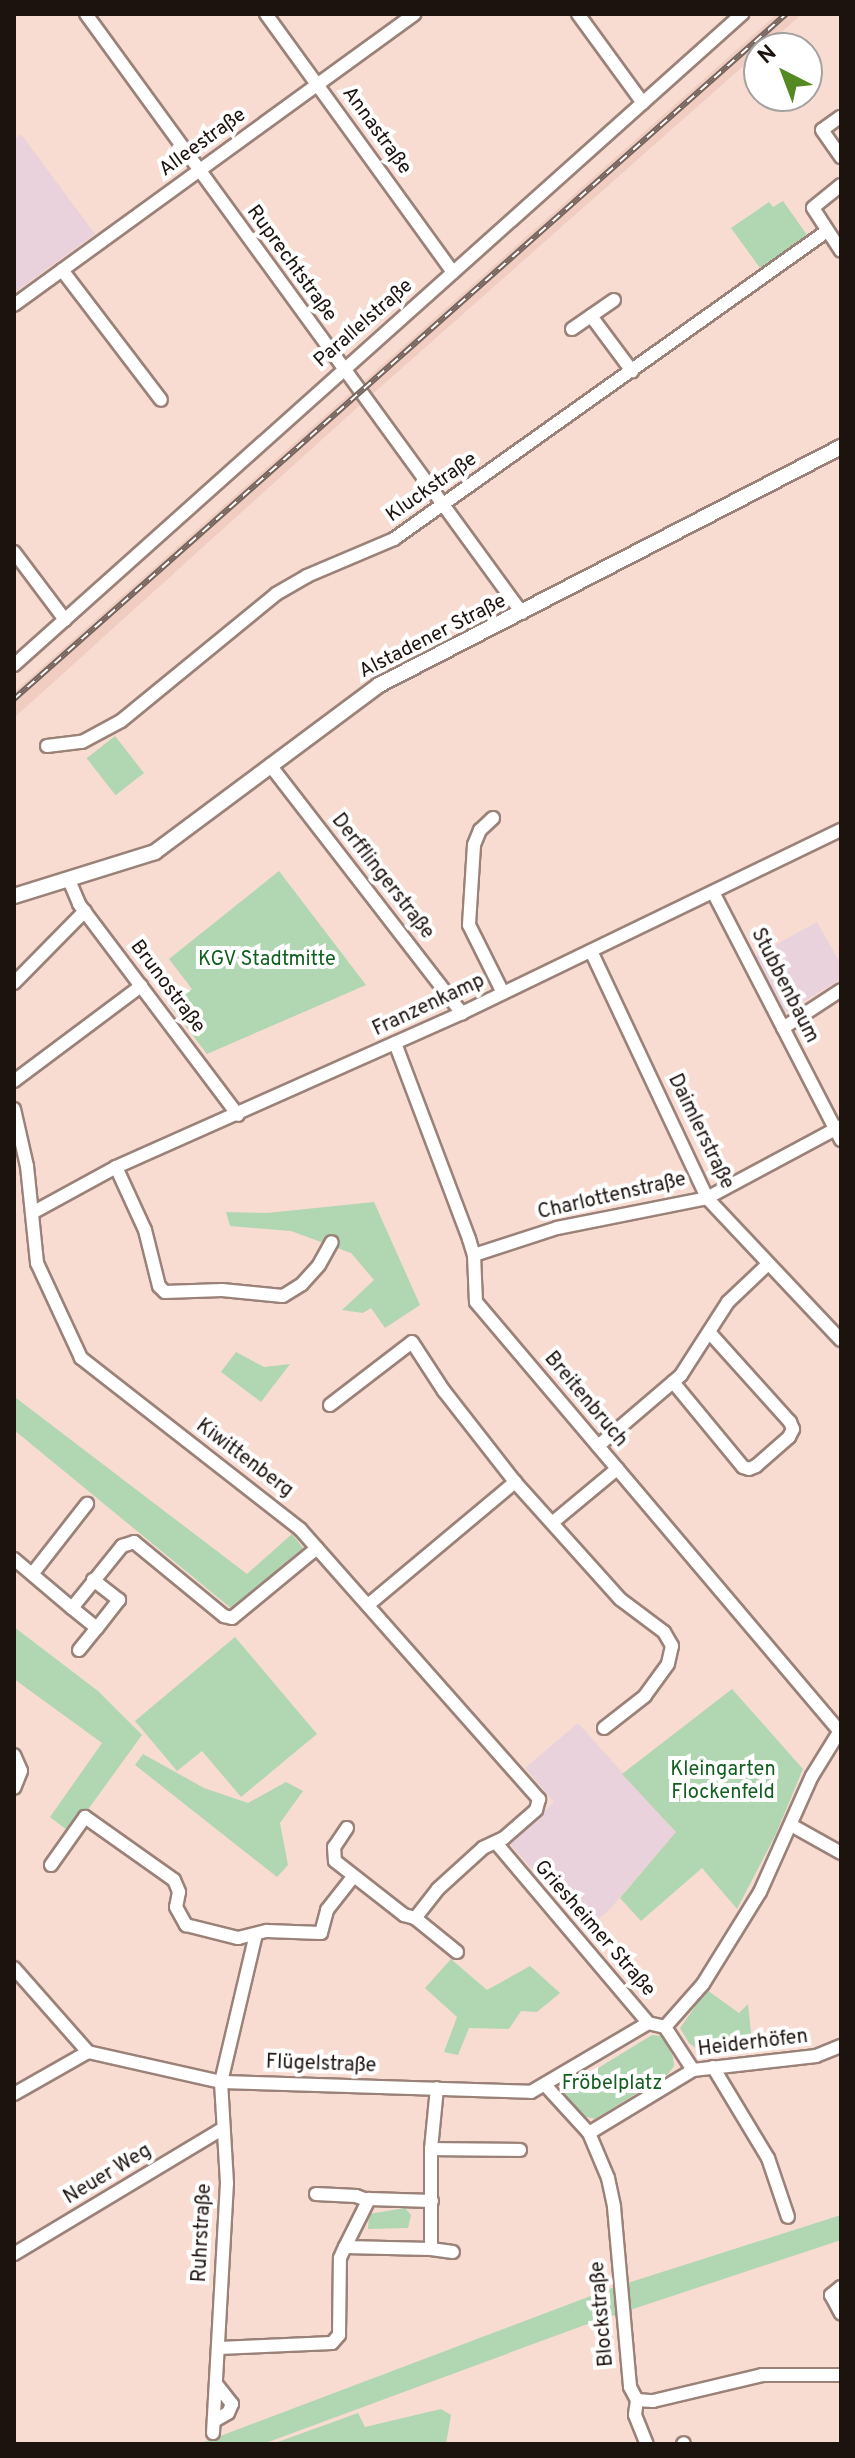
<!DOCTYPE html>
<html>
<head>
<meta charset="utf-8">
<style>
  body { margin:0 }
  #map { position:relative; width:855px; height:2458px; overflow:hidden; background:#f8dcd2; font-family:Overpass,sans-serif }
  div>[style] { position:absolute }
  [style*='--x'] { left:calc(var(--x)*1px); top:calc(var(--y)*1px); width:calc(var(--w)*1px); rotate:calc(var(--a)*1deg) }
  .built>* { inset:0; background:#f0cdc0 }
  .education>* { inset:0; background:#ead2dc }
  .green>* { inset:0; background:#b1d6b2; transform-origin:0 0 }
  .roads { filter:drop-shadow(2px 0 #9b8279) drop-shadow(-2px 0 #9b8279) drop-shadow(0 2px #9b8279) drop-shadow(0 -2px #9b8279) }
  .minor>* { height:12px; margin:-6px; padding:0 6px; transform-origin:6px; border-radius:6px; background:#fff }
  .tertiary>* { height:14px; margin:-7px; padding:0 7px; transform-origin:7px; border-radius:7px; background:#fff }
  .rail>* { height:6px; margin-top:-3px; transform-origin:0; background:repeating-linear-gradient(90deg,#fff 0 9px,#74645d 0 18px); box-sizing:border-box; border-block:2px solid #74645d }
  span { translate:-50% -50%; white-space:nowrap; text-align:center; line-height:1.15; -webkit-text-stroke:8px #fff; paint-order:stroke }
  .street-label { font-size:20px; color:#1c130f }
  .park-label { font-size:20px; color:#115e1f }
  .frame { position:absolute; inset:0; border:16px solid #1c130f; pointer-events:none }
  .north { position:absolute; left:743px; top:32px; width:80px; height:80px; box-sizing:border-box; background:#fff; border:2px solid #a4a19f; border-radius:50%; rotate:318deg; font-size:22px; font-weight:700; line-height:32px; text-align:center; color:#1c130f }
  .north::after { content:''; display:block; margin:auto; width:28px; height:36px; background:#558a22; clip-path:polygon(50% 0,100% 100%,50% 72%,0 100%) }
</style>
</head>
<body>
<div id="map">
  <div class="built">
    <div style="clip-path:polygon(777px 14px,802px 14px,359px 406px,14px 718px,14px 692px)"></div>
  </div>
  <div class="education">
    <div style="clip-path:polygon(21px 134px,95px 234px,14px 293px,14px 140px)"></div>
    <div style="clip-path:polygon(817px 922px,841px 964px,841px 979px,785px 1013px,755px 956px)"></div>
    <div style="clip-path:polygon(578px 1723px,676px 1832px,611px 1908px,586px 1930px,509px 1843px,554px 1802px,525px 1768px)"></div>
  </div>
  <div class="green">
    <div style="clip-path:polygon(783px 201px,807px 235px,760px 268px,731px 228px,769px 202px,773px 207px)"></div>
    <div style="left:115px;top:736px;width:47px;height:36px;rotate:52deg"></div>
    <div style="clip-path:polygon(279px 871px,366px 985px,207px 1054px,170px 1006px,192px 989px,169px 959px)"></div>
    <div style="clip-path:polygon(374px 1202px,420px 1305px,385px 1328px,371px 1308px,363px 1313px,342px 1310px,374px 1280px,351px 1253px,291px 1231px,230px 1226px,226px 1212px,267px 1213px)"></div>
    <div style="clip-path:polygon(236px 1352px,264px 1367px,290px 1364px,261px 1402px,221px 1372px)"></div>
    <div style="clip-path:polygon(16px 1398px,247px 1574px,292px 1534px,303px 1548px,232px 1609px,14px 1430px)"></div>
    <div style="clip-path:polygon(14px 1627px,98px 1691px,142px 1735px,71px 1833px,50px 1817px,102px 1743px,14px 1679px)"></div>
    <div style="clip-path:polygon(235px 1637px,317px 1734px,241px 1797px,202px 1751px,177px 1771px,135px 1721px)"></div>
    <div style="clip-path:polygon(732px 1689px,803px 1769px,775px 1836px,737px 1909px,702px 1868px,641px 1921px,620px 1898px,676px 1832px,622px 1774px)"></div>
    <div style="clip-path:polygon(143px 1754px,204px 1788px,248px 1803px,286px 1782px,303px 1791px,280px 1823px,288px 1865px,277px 1877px,135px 1765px)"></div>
    <div style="clip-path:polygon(451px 1959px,487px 1990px,530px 1966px,560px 1993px,537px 2012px,521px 2011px,509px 2029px,469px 2028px,458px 2055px,444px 2052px,457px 2017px,425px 1988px)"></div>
    <div style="clip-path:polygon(707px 1990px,739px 2013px,748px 2004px,753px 2052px,706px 2055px,689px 2043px,680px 2028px)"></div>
    <div style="clip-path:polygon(652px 2035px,663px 2036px,673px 2057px,674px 2066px,668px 2074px,595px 2119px,583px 2116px,563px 2096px,564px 2089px)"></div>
    <div style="clip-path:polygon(405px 2208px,411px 2215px,408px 2228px,368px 2229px,369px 2214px)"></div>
    <div style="clip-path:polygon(841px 2215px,841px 2240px,582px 2326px,263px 2444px,199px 2444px,612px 2288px)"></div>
    <div style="clip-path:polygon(441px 2409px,451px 2415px,446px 2444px,272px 2444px,358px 2413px,365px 2427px)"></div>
  </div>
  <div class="roads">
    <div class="minor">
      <div style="--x:86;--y:14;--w:741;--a:53.95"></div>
      <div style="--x:266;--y:14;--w:319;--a:54.1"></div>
      <div style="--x:578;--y:14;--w:110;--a:53.9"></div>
      <div style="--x:840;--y:117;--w:22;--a:144"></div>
      <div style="--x:822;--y:130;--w:33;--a:55"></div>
      <div style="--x:841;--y:185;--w:36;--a:141"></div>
      <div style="--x:813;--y:208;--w:51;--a:56.9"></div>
      <div style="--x:62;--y:270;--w:163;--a:52.7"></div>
      <div style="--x:14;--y:305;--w:495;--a:-36"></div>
      <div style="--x:591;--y:316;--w:69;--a:53.3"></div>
      <div style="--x:572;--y:329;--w:51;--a:-34.6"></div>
      <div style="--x:14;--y:552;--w:85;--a:53.1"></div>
      <div style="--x:14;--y:665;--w:977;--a:-41.8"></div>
      <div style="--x:47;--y:746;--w:35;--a:-7"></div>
      <div style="--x:82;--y:742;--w:44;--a:-28.3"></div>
      <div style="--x:121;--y:721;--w:200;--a:-39.3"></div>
      <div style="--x:276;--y:594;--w:36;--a:-30"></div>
      <div style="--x:307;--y:576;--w:95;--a:-23"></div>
      <div style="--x:394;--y:539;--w:531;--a:-35.42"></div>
      <div style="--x:270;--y:765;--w:314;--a:52.3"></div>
      <div style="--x:493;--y:818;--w:18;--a:137"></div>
      <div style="--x:480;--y:830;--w:16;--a:112"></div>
      <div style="--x:474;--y:845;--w:80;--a:93.6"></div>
      <div style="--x:469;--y:925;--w:76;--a:63.4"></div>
      <div style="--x:69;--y:880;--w:26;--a:67"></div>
      <div style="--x:79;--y:904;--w:264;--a:53"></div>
      <div style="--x:713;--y:892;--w:279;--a:62.7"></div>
      <div style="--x:591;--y:951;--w:273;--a:64.8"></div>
      <div style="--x:707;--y:1198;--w:195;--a:46.7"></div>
      <div style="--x:14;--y:983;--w:101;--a:-45.4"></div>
      <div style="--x:783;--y:1028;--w:69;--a:-33.2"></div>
      <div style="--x:395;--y:1043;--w:210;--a:69.3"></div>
      <div style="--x:469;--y:1239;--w:17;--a:73"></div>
      <div style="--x:474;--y:1255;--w:47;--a:87.6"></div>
      <div style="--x:476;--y:1302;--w:565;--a:49.74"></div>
      <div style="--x:14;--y:1081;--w:159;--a:-36.8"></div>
      <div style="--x:14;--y:1109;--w:58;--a:77.2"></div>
      <div style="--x:27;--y:1166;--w:98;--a:84.1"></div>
      <div style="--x:37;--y:1263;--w:105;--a:65.1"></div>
      <div style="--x:81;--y:1358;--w:278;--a:38"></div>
      <div style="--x:300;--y:1529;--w:361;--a:48.5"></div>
      <div style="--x:539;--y:1799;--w:11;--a:105"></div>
      <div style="--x:536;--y:1810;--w:43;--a:138.8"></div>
      <div style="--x:504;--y:1838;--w:23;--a:155"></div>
      <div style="--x:483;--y:1848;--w:61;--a:137.7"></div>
      <div style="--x:438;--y:1889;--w:37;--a:128"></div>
      <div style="--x:415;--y:1918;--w:54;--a:39"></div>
      <div style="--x:116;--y:1167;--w:69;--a:65.3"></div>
      <div style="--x:145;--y:1230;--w:58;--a:76"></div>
      <div style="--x:159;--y:1286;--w:8;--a:45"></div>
      <div style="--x:165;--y:1292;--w:57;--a:-2"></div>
      <div style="--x:222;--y:1290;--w:61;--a:5.6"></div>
      <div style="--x:283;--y:1296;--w:22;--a:-32"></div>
      <div style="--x:302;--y:1284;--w:25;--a:-48"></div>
      <div style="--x:319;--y:1265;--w:26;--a:-61"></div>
      <div style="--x:32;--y:1213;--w:96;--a:-28.7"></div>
      <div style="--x:116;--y:1167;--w:379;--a:-24"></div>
      <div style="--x:462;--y:1013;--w:421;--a:-25.8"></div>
      <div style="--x:474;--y:1255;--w:87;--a:-18"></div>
      <div style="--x:557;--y:1228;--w:153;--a:-11.3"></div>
      <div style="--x:707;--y:1198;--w:152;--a:-28.2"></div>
      <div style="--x:673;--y:1382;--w:110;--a:50.5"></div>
      <div style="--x:743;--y:1467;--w:6;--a:18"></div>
      <div style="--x:749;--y:1469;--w:8;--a:-23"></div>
      <div style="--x:756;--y:1466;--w:44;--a:-41.3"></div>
      <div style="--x:789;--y:1437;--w:9;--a:-63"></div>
      <div style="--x:793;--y:1429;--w:8;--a:-113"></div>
      <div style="--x:790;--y:1422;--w:121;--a:-132"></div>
      <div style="--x:330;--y:1405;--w:103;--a:-37.5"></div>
      <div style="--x:412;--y:1342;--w:59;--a:56.9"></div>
      <div style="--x:444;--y:1391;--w:115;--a:52"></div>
      <div style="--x:515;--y:1482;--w:157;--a:48.1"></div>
      <div style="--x:620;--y:1599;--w:55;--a:36.9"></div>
      <div style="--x:664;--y:1632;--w:16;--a:60"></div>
      <div style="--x:672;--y:1646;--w:18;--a:103"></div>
      <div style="--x:668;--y:1664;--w:39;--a:126"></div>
      <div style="--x:645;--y:1696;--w:52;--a:142"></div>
      <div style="--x:598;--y:1446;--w:109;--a:-40.5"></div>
      <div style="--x:681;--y:1375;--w:87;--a:-57.2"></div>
      <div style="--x:728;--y:1302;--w:55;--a:-43.5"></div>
      <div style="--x:552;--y:1523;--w:85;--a:-39.7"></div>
      <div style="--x:14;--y:1559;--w:76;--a:40.2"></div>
      <div style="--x:72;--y:1608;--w:80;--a:-51.1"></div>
      <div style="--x:122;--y:1546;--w:13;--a:-18"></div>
      <div style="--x:134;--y:1542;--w:117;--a:39.4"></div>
      <div style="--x:224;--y:1616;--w:8;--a:14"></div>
      <div style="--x:232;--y:1618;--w:110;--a:-39.5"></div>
      <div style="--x:33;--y:1573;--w:88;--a:-52"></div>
      <div style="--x:368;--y:1605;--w:192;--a:-39.9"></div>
      <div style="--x:72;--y:1608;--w:32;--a:39"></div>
      <div style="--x:97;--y:1628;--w:36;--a:-52"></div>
      <div style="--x:119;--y:1600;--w:33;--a:-142"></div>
      <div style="--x:79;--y:1650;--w:28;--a:-51"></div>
      <div style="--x:14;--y:1755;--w:17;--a:66"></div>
      <div style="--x:21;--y:1771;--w:18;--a:112"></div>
      <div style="--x:791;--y:1825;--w:57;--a:29.2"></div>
      <div style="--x:347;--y:1828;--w:23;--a:124"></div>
      <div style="--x:334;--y:1847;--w:14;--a:86"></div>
      <div style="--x:335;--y:1861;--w:88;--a:38"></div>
      <div style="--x:404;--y:1915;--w:11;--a:15"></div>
      <div style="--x:497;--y:1844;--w:234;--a:49.8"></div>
      <div style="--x:648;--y:2023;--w:17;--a:13"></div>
      <div style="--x:665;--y:2027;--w:51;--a:56.9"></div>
      <div style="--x:51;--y:1865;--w:59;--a:-54.7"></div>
      <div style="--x:85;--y:1817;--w:109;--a:35.3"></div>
      <div style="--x:174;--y:1880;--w:13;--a:67"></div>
      <div style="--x:179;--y:1892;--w:15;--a:101"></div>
      <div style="--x:176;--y:1907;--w:21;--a:61"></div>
      <div style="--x:186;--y:1925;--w:54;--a:14"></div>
      <div style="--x:238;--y:1938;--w:30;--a:-14"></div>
      <div style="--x:267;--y:1931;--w:54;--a:2.1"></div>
      <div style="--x:321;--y:1933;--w:24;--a:-75"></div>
      <div style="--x:327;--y:1910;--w:42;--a:-51.8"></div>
      <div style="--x:14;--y:1968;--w:112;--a:48.6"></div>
      <div style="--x:88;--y:2052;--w:136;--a:12.7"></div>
      <div style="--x:221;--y:2082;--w:310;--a:1.8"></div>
      <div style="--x:531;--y:2092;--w:136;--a:-30.5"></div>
      <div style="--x:665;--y:2027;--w:57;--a:-48.5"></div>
      <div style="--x:703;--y:1984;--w:108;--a:-58.2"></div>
      <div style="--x:760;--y:1892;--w:127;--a:-65.9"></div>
      <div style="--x:812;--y:1776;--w:55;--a:-58.3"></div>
      <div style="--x:713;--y:2067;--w:106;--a:58.9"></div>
      <div style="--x:768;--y:2158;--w:62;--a:71.3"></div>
      <div style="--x:546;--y:2086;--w:64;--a:47.5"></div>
      <div style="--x:589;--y:2133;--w:49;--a:67.1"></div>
      <div style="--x:608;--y:2178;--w:30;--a:78"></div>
      <div style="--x:614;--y:2207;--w:181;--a:84.9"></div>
      <div style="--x:630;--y:2387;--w:15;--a:62"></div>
      <div style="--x:637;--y:2400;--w:16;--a:4"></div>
      <div style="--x:653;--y:2401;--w:112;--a:-13.4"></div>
      <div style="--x:762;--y:2375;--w:79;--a:0"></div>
      <div style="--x:14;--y:2094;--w:85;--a:-29.6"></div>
      <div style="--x:589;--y:2133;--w:122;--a:-31.2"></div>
      <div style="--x:693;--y:2070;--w:124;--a:-6.5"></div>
      <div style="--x:816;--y:2056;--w:27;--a:-22"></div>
      <div style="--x:431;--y:2149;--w:89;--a:0.6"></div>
      <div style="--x:316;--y:2194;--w:40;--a:2.9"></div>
      <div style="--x:356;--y:2196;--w:12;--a:20"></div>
      <div style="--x:345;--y:2247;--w:54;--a:-63.4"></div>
      <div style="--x:369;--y:2199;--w:63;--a:1.8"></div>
      <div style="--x:431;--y:2249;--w:22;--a:8"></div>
      <div style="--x:14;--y:2254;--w:243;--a:-31"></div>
      <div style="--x:841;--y:2287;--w:13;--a:141"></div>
      <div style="--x:831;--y:2295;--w:21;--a:62"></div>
      <div style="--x:219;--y:2348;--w:113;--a:-2.5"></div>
      <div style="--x:332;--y:2343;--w:11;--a:-49"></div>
      <div style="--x:339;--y:2335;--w:77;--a:-89.3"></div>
      <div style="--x:340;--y:2258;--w:12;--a:-66"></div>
      <div style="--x:345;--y:2247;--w:86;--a:1.3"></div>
      <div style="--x:431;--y:2249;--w:100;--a:-90"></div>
      <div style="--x:431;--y:2149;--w:61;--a:-84.4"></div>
      <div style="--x:637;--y:2400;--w:15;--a:98"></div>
      <div style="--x:635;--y:2415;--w:31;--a:68"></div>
      <div style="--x:214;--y:2421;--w:16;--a:-30"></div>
      <div style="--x:228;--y:2413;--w:10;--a:-66"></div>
      <div style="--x:232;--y:2404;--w:24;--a:-128"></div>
      <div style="--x:213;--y:2433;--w:250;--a:-86.8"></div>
      <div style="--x:227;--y:2183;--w:101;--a:-93.4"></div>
      <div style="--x:221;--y:2082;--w:152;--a:-76.7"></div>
      <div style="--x:683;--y:2444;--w:1;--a:-45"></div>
    </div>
    <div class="tertiary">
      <div style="--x:14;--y:896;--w:148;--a:-17.3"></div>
      <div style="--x:155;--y:852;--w:279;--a:-36.7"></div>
      <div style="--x:379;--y:685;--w:520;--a:-27.26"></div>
    </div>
  </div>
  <div class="rail">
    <div style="--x:14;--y:699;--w:1032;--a:-41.58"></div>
  </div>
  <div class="street-label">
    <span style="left:376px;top:131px;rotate:54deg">Annastraße</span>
    <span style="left:203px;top:143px;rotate:-36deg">Alleestraße</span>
    <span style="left:291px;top:264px;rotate:54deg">Ruprechtstraße</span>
    <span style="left:364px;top:324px;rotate:-41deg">Parallelstraße</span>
    <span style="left:432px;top:488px;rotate:-35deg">Kluckstraße</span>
    <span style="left:433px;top:637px;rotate:-27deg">Alstadener Straße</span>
    <span style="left:382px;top:877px;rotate:52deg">Derfflingerstraße</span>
    <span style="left:784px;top:986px;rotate:63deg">Stubbenbaum</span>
    <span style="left:167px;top:987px;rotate:53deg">Brunostraße</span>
    <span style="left:429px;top:1006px;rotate:-25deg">Franzenkamp</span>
    <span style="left:700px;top:1132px;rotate:64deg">Daimlerstraße</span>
    <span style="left:612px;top:1197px;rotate:-13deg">Charlottenstraße</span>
    <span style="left:585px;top:1400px;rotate:50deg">Breitenbruch</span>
    <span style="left:244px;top:1459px;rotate:37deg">Kiwittenberg</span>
    <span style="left:594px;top:1929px;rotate:49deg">Griesheimer Straße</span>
    <span style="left:753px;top:2044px;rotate:-7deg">Heiderhöfen</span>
    <span style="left:321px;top:2065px;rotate:2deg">Flügelstraße</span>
    <span style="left:108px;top:2175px;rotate:-31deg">Neuer Weg</span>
    <span style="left:203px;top:2233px;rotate:-87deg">Ruhrstraße</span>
    <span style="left:603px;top:2314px;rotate:-95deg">Blockstraße</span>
  </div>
  <div class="park-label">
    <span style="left:267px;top:960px">KGV Stadtmitte</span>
    <span style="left:723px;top:1782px">Kleingarten<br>Flockenfeld</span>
    <span style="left:612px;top:2084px">Fröbelplatz</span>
  </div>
  <div class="frame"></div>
  <div class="north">N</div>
</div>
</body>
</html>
